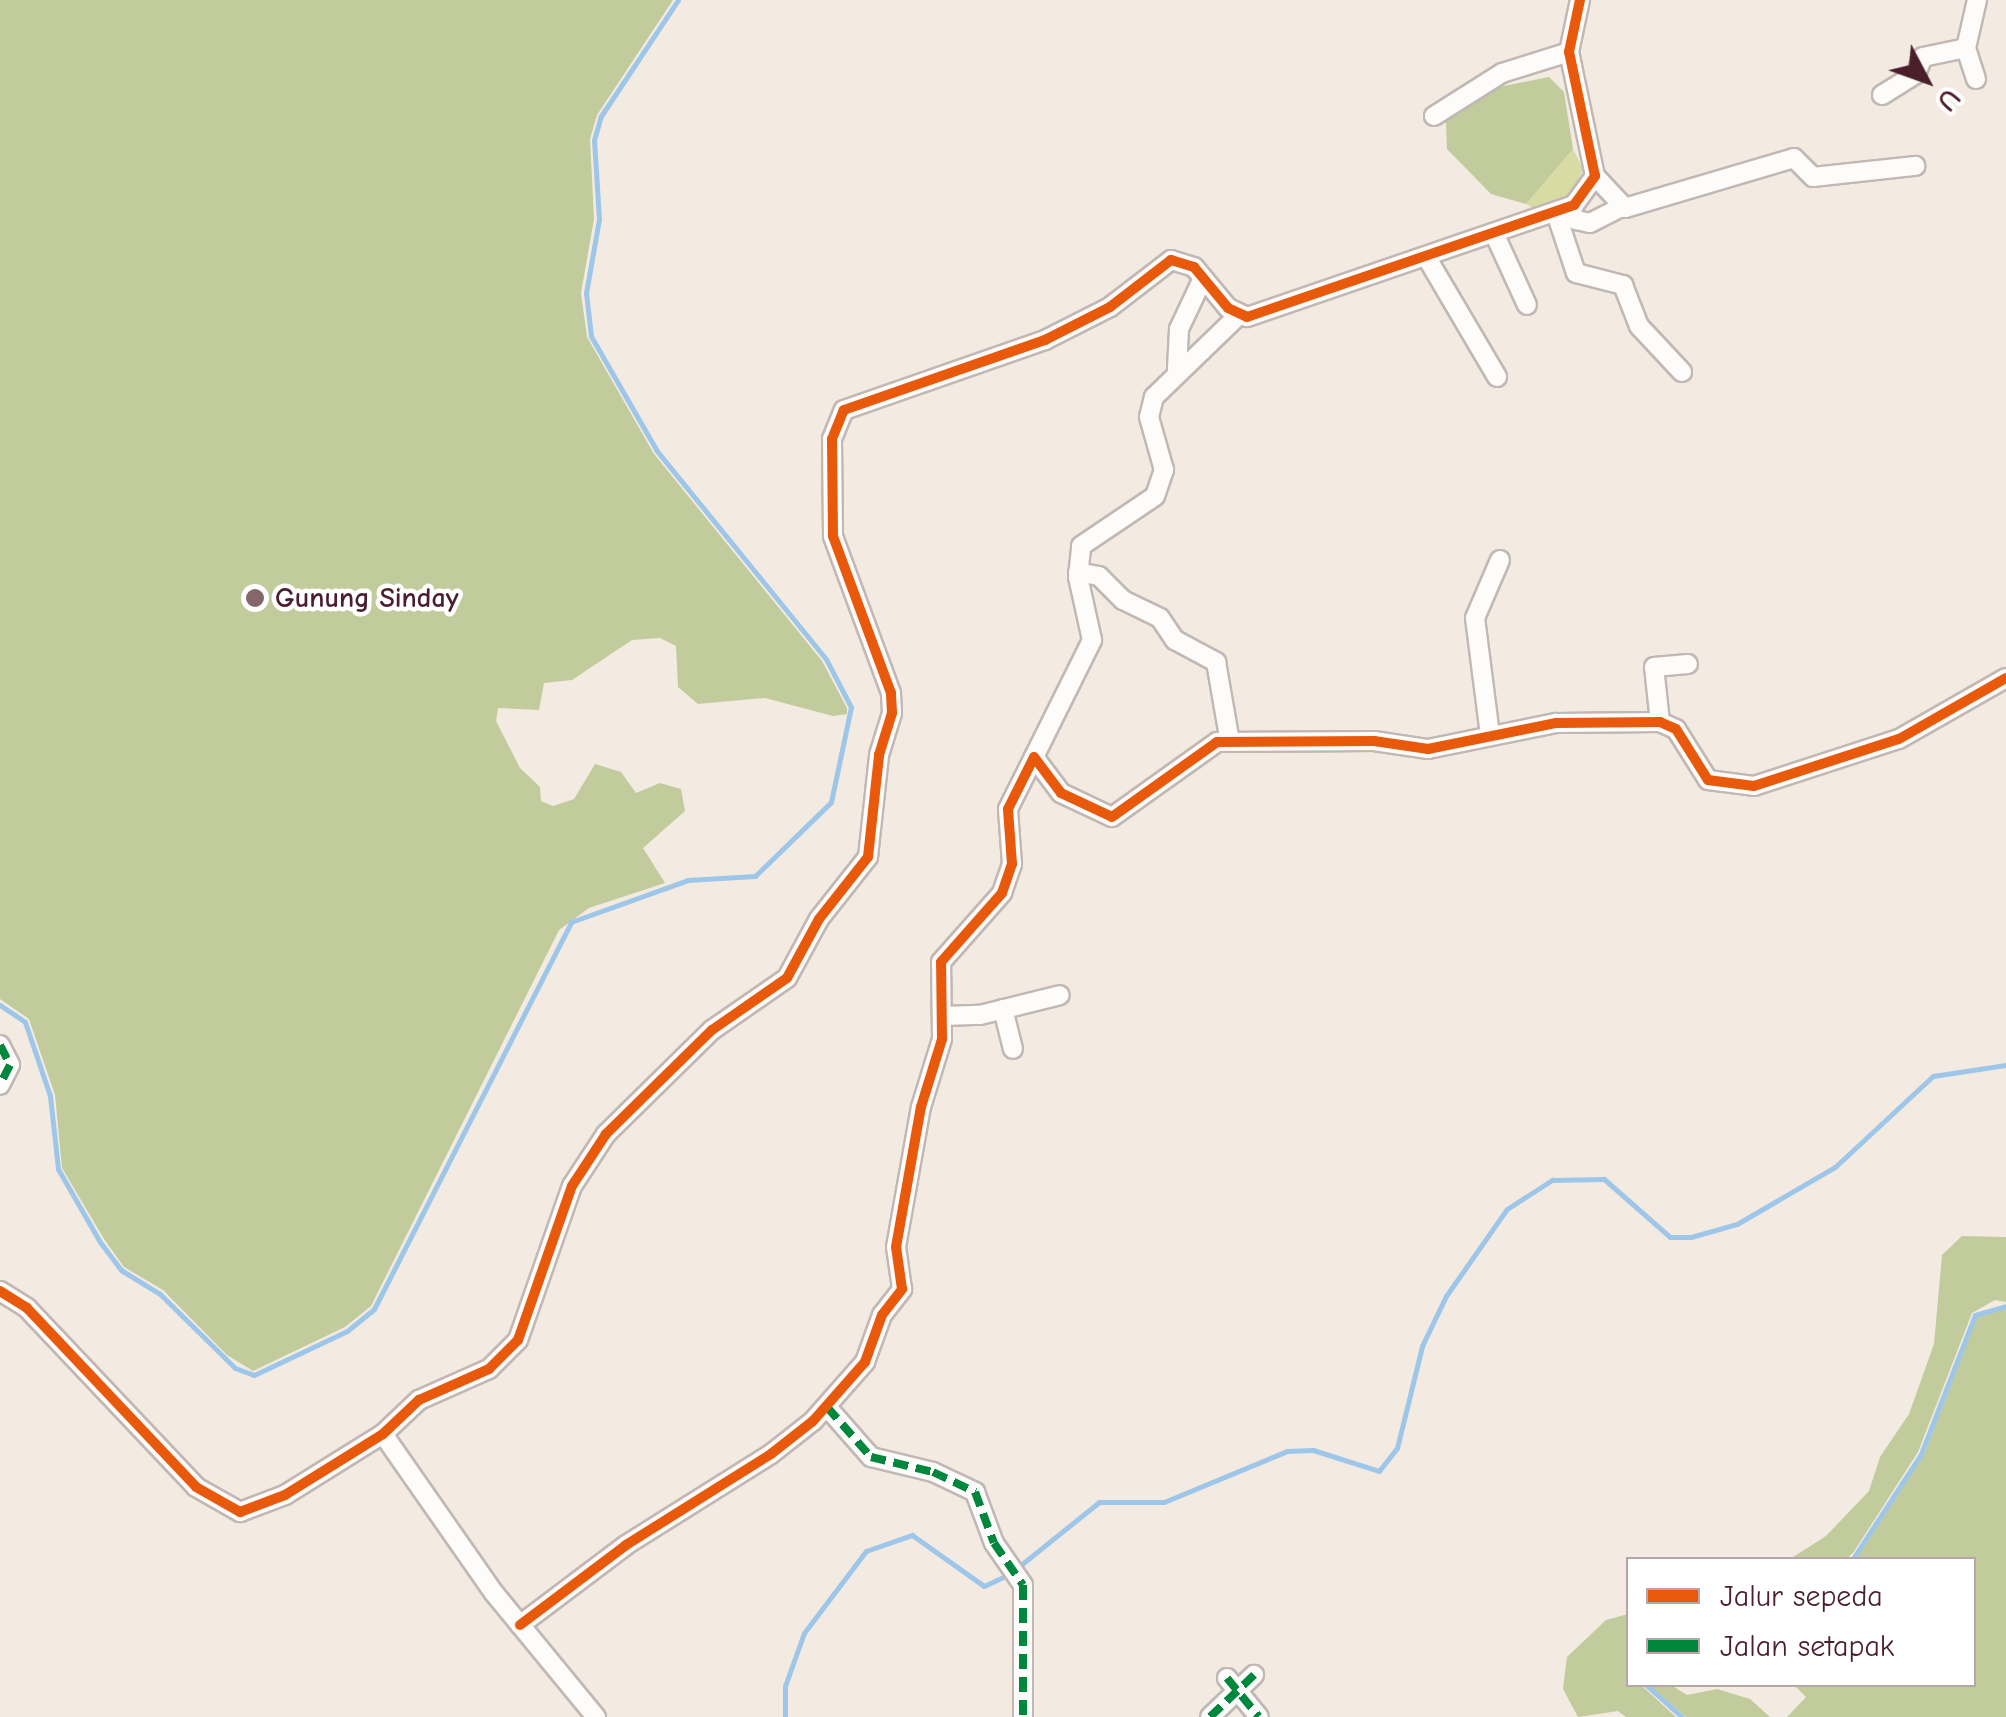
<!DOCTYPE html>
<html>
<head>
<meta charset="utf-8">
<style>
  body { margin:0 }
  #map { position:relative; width:2006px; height:1717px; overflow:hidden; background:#f3ebe2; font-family:"Comic Neue",sans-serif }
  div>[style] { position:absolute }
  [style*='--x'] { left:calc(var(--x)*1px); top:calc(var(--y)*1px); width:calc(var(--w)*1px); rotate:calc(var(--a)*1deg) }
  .green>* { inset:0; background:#d8dba3 }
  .forest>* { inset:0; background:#c1cb9c }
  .stream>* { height:5px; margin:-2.5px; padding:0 2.5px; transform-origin:2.5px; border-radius:2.5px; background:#9ec6e9 }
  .roads { filter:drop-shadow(2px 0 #c1b8b4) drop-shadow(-2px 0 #c1b8b4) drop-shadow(0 2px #c1b8b4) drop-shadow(0 -2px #c1b8b4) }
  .minor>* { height:18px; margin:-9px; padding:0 9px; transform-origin:9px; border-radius:9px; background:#fdfcfb }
  .quiet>* { height:8px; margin-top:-4px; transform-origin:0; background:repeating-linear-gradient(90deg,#00873e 0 15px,transparent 0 23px) }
  .cycleway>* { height:10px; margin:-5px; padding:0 5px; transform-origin:5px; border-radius:5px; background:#e8590c }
  .dots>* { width:28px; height:28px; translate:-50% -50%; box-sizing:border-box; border:5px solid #fff; border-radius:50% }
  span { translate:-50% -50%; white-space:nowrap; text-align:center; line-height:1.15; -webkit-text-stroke:9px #fff; paint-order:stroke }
  .poi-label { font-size:28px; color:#4a1f2b; font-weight:700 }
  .left { translate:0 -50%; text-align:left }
  .legend { position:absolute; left:1626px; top:1557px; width:350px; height:130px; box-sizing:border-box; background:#fff; border:2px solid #b7a5aa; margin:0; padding:12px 18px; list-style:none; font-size:30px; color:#4a1f2b }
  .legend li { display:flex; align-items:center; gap:20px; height:50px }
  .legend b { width:50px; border:2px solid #b7a5aa }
  .north { position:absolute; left:1876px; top:30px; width:100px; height:100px; -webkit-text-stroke:8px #fff; paint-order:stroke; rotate:131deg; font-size:28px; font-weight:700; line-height:40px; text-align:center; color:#4a1f2b }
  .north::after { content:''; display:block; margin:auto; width:35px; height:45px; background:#4a1f2b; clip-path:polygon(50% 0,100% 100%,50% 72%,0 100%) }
</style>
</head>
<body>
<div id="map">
  <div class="green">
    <div style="clip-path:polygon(1573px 149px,1583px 169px,1569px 201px,1539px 212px,1526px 204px)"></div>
  </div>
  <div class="forest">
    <div style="clip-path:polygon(0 0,673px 0,597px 115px,590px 139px,594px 219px,581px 293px,587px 337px,654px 454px,822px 661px,847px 708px,847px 714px,833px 716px,765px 698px,698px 704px,678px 687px,676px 646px,660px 638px,632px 640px,572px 680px,544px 683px,539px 710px,498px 708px,496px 721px,520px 768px,540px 787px,541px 801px,553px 806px,574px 799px,595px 764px,621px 772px,636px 793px,660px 783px,681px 789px,685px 811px,643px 848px,665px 883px,589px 908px,559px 930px,371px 1306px,345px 1327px,253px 1371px,227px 1355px,163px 1290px,124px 1267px,104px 1239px,62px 1168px,55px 1095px,29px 1019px,0 999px)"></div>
    <div style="clip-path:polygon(1549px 77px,1564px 92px,1573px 149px,1526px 204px,1491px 194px,1447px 149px,1446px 121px,1494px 88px)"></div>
    <div style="clip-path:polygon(1962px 1236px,2006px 1237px,2006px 1302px,1995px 1300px,1972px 1313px,1918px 1452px,1853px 1553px,1846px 1559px,1790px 1559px,1826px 1536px,1869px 1491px,1880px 1457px,1909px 1414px,1934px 1344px,1942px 1255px)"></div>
    <div style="clip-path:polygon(1996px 1307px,2006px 1309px,2006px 1717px,1787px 1717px,1806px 1697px,1794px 1685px,1974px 1684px,1974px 1560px,1856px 1559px,1924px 1455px,1977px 1317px)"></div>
    <div style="clip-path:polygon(1628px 1614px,1628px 1684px,1641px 1685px,1676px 1717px,1626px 1717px,1618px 1711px,1578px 1717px,1563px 1689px,1567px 1657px,1606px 1620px)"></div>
    <div style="clip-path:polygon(1649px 1685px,1671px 1685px,1687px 1695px,1717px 1689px,1750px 1699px,1770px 1717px,1686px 1717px)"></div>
  </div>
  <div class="stream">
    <div style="--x:0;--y:1005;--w:30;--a:34"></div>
    <div style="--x:25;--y:1022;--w:78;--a:71.3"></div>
    <div style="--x:50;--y:1096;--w:73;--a:83.7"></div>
    <div style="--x:58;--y:1169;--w:84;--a:60.1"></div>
    <div style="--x:100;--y:1242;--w:35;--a:53"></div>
    <div style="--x:121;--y:1270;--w:46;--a:31.6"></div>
    <div style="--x:160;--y:1294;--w:105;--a:44.6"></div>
    <div style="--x:235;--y:1368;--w:20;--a:20"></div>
    <div style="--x:254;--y:1375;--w:103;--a:-25.3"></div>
    <div style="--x:347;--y:1331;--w:35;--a:-39"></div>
    <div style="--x:374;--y:1309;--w:434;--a:-63"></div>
    <div style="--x:571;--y:922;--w:124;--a:-19.7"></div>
    <div style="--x:688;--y:880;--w:67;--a:-3.4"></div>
    <div style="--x:755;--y:876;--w:106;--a:-44.2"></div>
    <div style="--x:831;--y:802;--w:97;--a:-78.1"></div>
    <div style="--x:851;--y:707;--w:54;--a:-117.5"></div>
    <div style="--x:826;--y:659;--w:268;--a:-129.1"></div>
    <div style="--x:657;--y:451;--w:133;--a:-119.9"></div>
    <div style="--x:591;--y:336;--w:43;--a:-96.6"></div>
    <div style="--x:586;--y:293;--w:75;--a:-80"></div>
    <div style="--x:599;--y:219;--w:79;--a:-93.6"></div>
    <div style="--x:594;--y:140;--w:25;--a:-74"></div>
    <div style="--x:601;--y:116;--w:139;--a:-56.4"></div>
    <div style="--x:1852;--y:1560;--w:126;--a:-56.9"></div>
    <div style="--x:1921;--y:1454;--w:149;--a:-68.8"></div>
    <div style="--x:1975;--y:1315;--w:32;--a:-16"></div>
    <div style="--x:1017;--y:1568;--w:105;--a:-38.8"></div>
    <div style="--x:1099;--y:1502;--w:65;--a:0"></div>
    <div style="--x:1164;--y:1502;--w:133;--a:-22.5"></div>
    <div style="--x:1287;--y:1451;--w:26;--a:-2"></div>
    <div style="--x:1313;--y:1450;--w:69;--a:17.7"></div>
    <div style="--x:1379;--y:1471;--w:29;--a:-52"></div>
    <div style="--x:1397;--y:1448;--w:105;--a:-76.2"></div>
    <div style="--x:1422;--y:1346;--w:55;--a:-64.4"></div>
    <div style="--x:1446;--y:1296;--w:106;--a:-55"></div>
    <div style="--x:1507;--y:1209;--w:54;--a:-32.8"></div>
    <div style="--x:1552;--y:1180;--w:52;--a:-1.1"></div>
    <div style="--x:1604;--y:1179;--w:88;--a:41.3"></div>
    <div style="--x:1670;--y:1237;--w:21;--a:0"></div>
    <div style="--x:1691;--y:1237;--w:48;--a:-15.8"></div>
    <div style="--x:1737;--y:1224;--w:113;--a:-30.2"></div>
    <div style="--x:1835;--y:1167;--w:134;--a:-42.9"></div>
    <div style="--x:1933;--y:1076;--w:74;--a:-8.6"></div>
    <div style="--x:1645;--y:1684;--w:50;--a:41.7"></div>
    <div style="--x:785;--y:1717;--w:31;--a:-90"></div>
    <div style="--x:785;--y:1686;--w:56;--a:-70.3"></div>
    <div style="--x:804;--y:1633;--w:103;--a:-52.9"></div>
    <div style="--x:866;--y:1551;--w:49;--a:-19.2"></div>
    <div style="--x:912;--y:1535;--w:88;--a:35.3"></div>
    <div style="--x:984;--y:1586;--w:26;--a:-25"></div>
  </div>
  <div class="roads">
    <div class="minor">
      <div style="--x:1976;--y:79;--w:33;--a:-108"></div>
      <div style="--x:1966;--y:48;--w:49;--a:-77.1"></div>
      <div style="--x:1882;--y:95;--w:40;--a:-32"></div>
      <div style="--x:1916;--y:74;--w:18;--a:-68"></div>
      <div style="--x:1923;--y:57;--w:44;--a:-11.8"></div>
      <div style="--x:1434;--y:116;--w:80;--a:-32.3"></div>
      <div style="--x:1502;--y:73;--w:70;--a:-17.4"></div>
      <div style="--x:1595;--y:176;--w:44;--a:46.8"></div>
      <div style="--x:1625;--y:208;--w:176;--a:-16.5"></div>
      <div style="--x:1794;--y:158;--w:27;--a:45"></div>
      <div style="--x:1813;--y:177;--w:103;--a:-6.2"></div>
      <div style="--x:1569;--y:208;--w:14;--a:60"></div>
      <div style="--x:1576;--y:220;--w:14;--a:12"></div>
      <div style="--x:1590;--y:223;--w:33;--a:-27"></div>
      <div style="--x:1556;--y:213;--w:63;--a:71.6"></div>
      <div style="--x:1576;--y:273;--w:49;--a:14.3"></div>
      <div style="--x:1623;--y:285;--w:44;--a:68.7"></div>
      <div style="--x:1639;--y:326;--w:63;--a:46.9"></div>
      <div style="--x:1494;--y:233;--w:79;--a:65.4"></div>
      <div style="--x:1427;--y:258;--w:138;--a:59.5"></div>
      <div style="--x:1177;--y:369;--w:40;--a:-87.1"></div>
      <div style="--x:1179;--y:329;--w:56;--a:-64.8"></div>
      <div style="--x:1078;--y:572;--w:21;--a:11"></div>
      <div style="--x:1099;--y:576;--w:34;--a:45"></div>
      <div style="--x:1123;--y:600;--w:41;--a:25.9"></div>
      <div style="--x:1160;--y:618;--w:27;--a:56"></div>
      <div style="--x:1175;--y:640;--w:47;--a:28.2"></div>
      <div style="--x:1216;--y:662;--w:81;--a:80.1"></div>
      <div style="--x:1660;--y:722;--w:55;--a:-96.2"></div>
      <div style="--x:1654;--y:667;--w:34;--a:-5"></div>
      <div style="--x:1490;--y:735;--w:118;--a:-97.3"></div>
      <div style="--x:1475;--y:618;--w:63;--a:-66.7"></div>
      <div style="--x:1034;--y:757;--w:131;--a:-63.6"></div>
      <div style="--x:1092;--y:640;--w:65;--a:-102.5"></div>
      <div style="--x:1078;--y:577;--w:31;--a:-84"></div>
      <div style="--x:1081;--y:546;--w:89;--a:-34"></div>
      <div style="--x:1155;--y:496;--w:28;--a:-71"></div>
      <div style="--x:1164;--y:470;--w:55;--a:-105.8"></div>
      <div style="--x:1149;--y:417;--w:21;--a:-76"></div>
      <div style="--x:1154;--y:397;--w:118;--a:-44"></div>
      <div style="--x:1003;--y:1009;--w:41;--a:76"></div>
      <div style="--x:944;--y:1016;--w:36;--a:-2"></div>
      <div style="--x:980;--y:1015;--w:82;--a:-14"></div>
      <div style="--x:0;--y:1045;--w:22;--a:63"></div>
      <div style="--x:10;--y:1065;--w:22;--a:117"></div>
      <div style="--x:0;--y:1291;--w:32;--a:32"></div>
      <div style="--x:27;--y:1308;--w:246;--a:46.6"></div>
      <div style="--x:196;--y:1487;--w:51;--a:29.6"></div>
      <div style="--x:240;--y:1512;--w:48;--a:-20.7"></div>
      <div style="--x:285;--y:1495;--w:115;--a:-31.9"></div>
      <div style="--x:383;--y:1434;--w:50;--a:-43.4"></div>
      <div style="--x:419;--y:1400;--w:77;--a:-23.9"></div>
      <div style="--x:489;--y:1369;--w:41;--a:-45"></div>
      <div style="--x:518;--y:1340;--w:163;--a:-70.7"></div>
      <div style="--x:572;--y:1186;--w:62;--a:-56.8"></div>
      <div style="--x:606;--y:1134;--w:148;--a:-44.5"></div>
      <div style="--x:712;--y:1030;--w:91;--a:-34.7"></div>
      <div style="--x:787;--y:978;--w:67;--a:-61.5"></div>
      <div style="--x:819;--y:919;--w:79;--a:-51.7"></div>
      <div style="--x:868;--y:857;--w:103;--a:-83.8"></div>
      <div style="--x:879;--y:755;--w:44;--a:-72.8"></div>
      <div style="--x:892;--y:713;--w:20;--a:-93"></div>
      <div style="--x:891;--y:693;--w:167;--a:-110.3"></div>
      <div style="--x:833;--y:536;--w:97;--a:-90.6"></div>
      <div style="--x:832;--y:439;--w:31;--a:-68"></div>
      <div style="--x:844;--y:410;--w:213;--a:-19.2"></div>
      <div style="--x:1045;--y:340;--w:73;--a:-26.9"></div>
      <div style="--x:1110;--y:307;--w:77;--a:-37.6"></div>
      <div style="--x:1171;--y:260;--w:24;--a:17"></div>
      <div style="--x:1194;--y:267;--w:53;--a:50.3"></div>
      <div style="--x:1228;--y:308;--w:21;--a:25"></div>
      <div style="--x:1247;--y:317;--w:346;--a:-18.9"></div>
      <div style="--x:1574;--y:205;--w:36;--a:-54"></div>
      <div style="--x:1595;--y:176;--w:127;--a:-101.8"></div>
      <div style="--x:1569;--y:52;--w:53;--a:-78.1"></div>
      <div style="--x:827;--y:1407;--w:67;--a:48.7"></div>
      <div style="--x:871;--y:1457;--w:64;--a:13.6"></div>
      <div style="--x:933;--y:1472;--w:47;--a:25.5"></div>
      <div style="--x:975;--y:1492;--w:54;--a:69.6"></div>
      <div style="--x:994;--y:1543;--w:51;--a:55.4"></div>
      <div style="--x:1023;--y:1585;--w:132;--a:90"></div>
      <div style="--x:383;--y:1434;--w:194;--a:55.1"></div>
      <div style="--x:494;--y:1593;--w:161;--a:50.6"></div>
      <div style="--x:520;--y:1625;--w:133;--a:-37"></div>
      <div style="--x:626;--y:1545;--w:171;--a:-32.1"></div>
      <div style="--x:771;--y:1454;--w:53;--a:-38.2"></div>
      <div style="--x:813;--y:1421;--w:79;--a:-48.6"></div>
      <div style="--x:865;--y:1362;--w:50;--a:-70.1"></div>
      <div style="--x:882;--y:1315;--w:33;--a:-52"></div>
      <div style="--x:902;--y:1289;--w:42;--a:-98.1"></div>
      <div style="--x:896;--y:1247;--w:142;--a:-79.9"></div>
      <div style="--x:921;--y:1107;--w:71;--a:-72.8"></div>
      <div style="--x:942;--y:1039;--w:77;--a:-90.7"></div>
      <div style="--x:941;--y:962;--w:92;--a:-48.5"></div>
      <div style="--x:1002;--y:893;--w:31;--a:-71"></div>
      <div style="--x:1012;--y:864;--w:55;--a:-94.2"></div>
      <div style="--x:1008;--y:809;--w:58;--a:-63.4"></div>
      <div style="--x:1034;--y:757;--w:45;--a:53.1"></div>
      <div style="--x:1061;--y:793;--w:56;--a:25.2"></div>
      <div style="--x:1112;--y:817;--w:129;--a:-35.5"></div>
      <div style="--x:1217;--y:742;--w:157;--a:-0.4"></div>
      <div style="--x:1374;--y:741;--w:55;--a:8.4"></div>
      <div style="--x:1428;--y:749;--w:131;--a:-11.5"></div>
      <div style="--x:1556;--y:723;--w:104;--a:-0.6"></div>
      <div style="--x:1660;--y:722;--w:17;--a:24"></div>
      <div style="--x:1676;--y:729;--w:60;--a:57.9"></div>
      <div style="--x:1708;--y:780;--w:46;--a:7.4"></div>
      <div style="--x:1754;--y:786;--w:152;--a:-18"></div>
      <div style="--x:1899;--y:739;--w:123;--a:-29.7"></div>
      <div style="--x:1227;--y:1678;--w:50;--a:50.6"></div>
      <div style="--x:1210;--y:1717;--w:61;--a:-43.7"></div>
    </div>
  </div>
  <div class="quiet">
    <div style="--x:0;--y:1045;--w:22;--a:63"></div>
    <div style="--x:10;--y:1065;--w:22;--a:117"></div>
    <div style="--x:827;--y:1407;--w:67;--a:48.7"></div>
    <div style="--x:871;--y:1457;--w:64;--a:13.6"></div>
    <div style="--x:933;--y:1472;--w:47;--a:25.5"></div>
    <div style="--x:975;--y:1492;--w:54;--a:69.6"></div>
    <div style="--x:994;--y:1543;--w:51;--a:55.4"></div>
    <div style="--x:1023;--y:1585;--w:132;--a:90"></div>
    <div style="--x:1227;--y:1678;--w:50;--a:50.6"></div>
    <div style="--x:1210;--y:1717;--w:61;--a:-43.7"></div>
  </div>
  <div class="cycleway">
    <div style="--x:0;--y:1291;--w:32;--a:32"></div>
    <div style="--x:27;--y:1308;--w:246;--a:46.6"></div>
    <div style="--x:196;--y:1487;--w:51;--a:29.6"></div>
    <div style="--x:240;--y:1512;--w:48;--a:-20.7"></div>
    <div style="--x:285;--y:1495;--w:115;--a:-31.9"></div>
    <div style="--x:383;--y:1434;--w:50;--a:-43.4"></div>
    <div style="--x:419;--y:1400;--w:77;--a:-23.9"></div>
    <div style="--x:489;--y:1369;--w:41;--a:-45"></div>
    <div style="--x:518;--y:1340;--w:163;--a:-70.7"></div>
    <div style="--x:572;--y:1186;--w:62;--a:-56.8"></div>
    <div style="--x:606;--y:1134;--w:148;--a:-44.5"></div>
    <div style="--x:712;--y:1030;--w:91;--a:-34.7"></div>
    <div style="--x:787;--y:978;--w:67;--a:-61.5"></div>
    <div style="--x:819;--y:919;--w:79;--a:-51.7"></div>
    <div style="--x:868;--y:857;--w:103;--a:-83.8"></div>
    <div style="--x:879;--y:755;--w:44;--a:-72.8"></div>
    <div style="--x:892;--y:713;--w:20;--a:-93"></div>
    <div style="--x:891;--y:693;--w:167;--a:-110.3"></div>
    <div style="--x:833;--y:536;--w:97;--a:-90.6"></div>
    <div style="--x:832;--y:439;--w:31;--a:-68"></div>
    <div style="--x:844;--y:410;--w:213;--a:-19.2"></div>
    <div style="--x:1045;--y:340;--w:73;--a:-26.9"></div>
    <div style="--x:1110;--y:307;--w:77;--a:-37.6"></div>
    <div style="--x:1171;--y:260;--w:24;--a:17"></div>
    <div style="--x:1194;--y:267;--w:53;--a:50.3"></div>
    <div style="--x:1228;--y:308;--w:21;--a:25"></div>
    <div style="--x:1247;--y:317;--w:346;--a:-18.9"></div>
    <div style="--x:1574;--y:205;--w:36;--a:-54"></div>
    <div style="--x:1595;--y:176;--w:127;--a:-101.8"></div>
    <div style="--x:1569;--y:52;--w:53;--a:-78.1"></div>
    <div style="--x:520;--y:1625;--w:133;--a:-37"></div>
    <div style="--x:626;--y:1545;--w:171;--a:-32.1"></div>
    <div style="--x:771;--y:1454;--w:53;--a:-38.2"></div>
    <div style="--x:813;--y:1421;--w:79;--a:-48.6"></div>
    <div style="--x:865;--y:1362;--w:50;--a:-70.1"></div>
    <div style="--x:882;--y:1315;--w:33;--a:-52"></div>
    <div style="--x:902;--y:1289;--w:42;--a:-98.1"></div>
    <div style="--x:896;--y:1247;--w:142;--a:-79.9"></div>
    <div style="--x:921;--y:1107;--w:71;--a:-72.8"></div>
    <div style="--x:942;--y:1039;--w:77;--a:-90.7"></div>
    <div style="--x:941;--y:962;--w:92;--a:-48.5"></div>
    <div style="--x:1002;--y:893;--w:31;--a:-71"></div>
    <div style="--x:1012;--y:864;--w:55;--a:-94.2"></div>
    <div style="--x:1008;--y:809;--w:58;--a:-63.4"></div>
    <div style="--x:1034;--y:757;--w:45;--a:53.1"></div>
    <div style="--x:1061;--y:793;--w:56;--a:25.2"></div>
    <div style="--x:1112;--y:817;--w:129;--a:-35.5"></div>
    <div style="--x:1217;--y:742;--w:157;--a:-0.4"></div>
    <div style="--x:1374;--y:741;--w:55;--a:8.4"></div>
    <div style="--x:1428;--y:749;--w:131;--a:-11.5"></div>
    <div style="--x:1556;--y:723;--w:104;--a:-0.6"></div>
    <div style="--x:1660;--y:722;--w:17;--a:24"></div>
    <div style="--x:1676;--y:729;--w:60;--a:57.9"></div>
    <div style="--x:1708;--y:780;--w:46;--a:7.4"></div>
    <div style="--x:1754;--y:786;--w:152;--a:-18"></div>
    <div style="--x:1899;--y:739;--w:123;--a:-29.7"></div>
  </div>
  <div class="dots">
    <div style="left:255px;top:598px;background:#85666b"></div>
  </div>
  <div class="poi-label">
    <span class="left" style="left:275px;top:598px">Gunung Sinday</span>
  </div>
  <ul class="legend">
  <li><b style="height:12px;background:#e8590c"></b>Jalur sepeda</li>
  <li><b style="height:12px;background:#00873e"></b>Jalan setapak</li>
  </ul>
  <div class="north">U</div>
</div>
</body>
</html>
